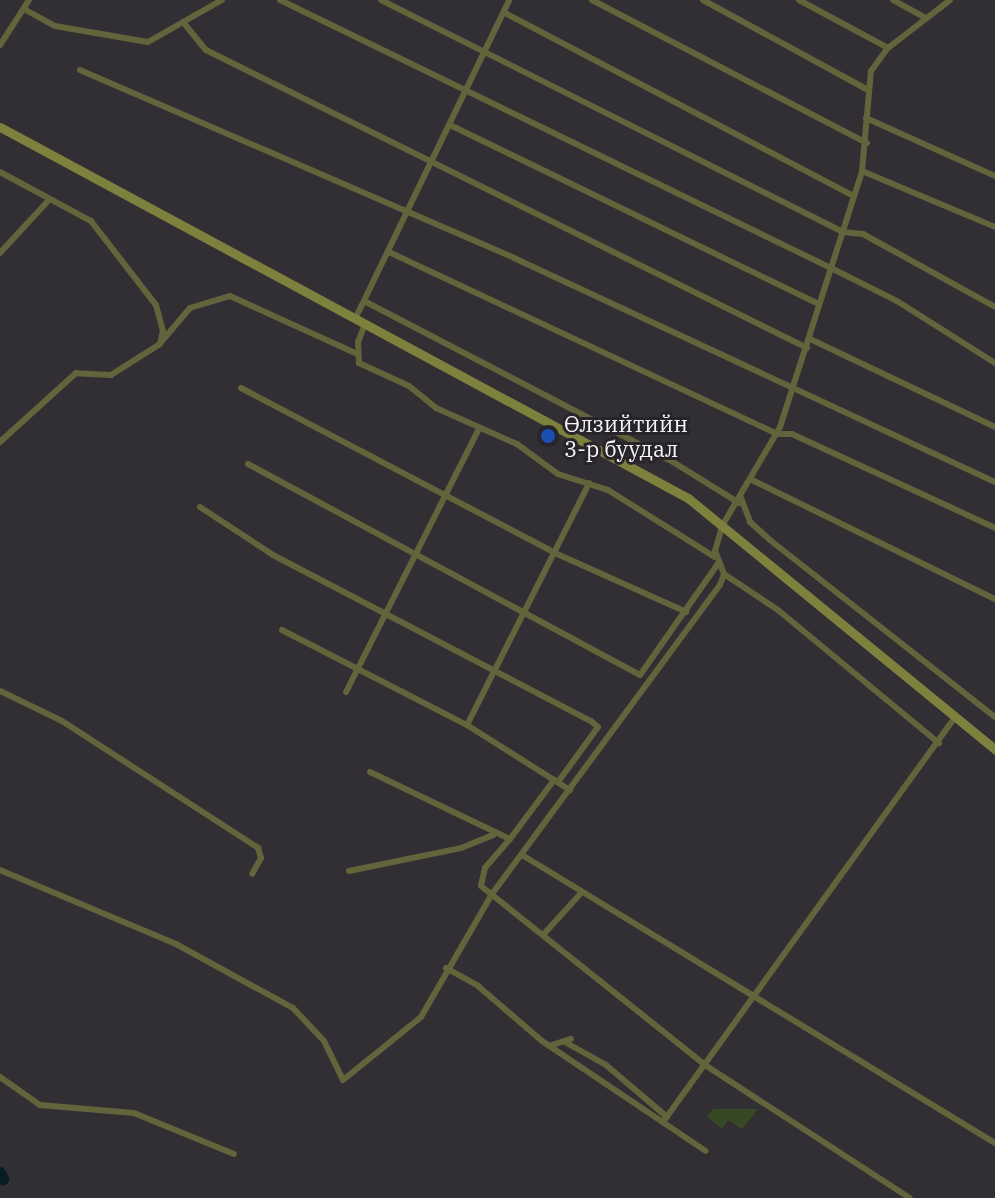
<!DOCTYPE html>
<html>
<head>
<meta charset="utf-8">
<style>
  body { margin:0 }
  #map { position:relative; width:995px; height:1198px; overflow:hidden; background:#322f34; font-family:"IBM Plex Serif",serif }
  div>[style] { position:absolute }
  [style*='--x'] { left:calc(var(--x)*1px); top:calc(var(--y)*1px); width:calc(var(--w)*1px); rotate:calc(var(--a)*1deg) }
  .green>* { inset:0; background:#374924 }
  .river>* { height:12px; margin:-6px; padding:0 6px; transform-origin:6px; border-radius:6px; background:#081d23 }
  .street>* { height:6px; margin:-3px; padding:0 3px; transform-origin:3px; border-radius:3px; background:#62643b }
  .secondary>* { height:9px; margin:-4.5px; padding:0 4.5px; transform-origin:4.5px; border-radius:4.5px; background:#7e803d }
  .dots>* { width:22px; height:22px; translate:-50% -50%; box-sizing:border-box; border:4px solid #28252a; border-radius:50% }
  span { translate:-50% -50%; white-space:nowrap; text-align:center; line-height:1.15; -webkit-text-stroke:6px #28252a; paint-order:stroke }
  .poi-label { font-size:22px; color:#f6f4f7 }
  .left { translate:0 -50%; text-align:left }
</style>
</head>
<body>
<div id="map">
  <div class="green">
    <div style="clip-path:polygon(713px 1109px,758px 1109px,742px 1129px,728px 1120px,722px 1129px,707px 1117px)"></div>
  </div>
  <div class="river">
    <div style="--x:0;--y:1173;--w:7;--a:63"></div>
  </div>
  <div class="street">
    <div style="--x:280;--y:0;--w:613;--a:25.94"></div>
    <div style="--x:831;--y:268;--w:74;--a:26.6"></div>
    <div style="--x:897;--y:301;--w:116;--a:32.3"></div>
    <div style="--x:381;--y:0;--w:517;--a:26.66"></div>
    <div style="--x:843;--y:232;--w:20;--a:6"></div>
    <div style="--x:863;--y:234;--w:151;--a:28.9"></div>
    <div style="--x:592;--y:0;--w:310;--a:27.5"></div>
    <div style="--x:703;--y:0;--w:188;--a:28.6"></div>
    <div style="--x:799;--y:0;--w:101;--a:28.3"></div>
    <div style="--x:893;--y:0;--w:37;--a:29"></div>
    <div style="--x:24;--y:9;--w:35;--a:29"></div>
    <div style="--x:55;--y:26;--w:94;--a:9.8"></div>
    <div style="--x:148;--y:42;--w:85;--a:-29.6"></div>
    <div style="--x:505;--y:13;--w:394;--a:27.7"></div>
    <div style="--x:183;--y:22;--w:36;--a:51"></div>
    <div style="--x:206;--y:50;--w:671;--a:26.37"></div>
    <div style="--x:0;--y:45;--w:54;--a:-57.2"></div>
    <div style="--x:80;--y:70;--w:473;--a:23.4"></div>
    <div style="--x:514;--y:258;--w:531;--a:24.97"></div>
    <div style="--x:866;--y:118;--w:141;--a:24.2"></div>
    <div style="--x:450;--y:125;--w:407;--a:25.9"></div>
    <div style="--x:862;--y:171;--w:144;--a:22.8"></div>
    <div style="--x:0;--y:172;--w:103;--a:28.3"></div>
    <div style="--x:91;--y:221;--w:106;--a:52.3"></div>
    <div style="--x:156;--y:305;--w:27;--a:75"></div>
    <div style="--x:163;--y:331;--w:13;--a:103"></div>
    <div style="--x:160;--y:344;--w:58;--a:147.7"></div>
    <div style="--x:111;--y:375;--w:35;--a:-177"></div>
    <div style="--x:76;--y:373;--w:103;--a:137.8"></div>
    <div style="--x:0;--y:253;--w:71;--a:-47.3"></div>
    <div style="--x:391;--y:253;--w:426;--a:25.1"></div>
    <div style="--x:777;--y:434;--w:15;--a:0"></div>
    <div style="--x:792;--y:434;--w:224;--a:24.8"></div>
    <div style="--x:366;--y:302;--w:346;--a:27.5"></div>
    <div style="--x:673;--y:462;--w:78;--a:31.8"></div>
    <div style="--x:357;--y:315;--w:350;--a:-64.2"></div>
    <div style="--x:365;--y:324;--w:19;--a:111"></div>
    <div style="--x:358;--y:342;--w:21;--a:87"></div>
    <div style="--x:359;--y:363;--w:55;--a:24.7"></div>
    <div style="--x:409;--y:386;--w:35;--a:39"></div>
    <div style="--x:436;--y:408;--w:89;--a:24"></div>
    <div style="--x:517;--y:444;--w:51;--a:36.2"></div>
    <div style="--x:558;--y:474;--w:52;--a:17.7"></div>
    <div style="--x:608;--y:490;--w:126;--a:32.1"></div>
    <div style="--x:810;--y:339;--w:205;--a:25.4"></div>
    <div style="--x:162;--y:341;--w:43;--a:-49.7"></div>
    <div style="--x:190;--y:308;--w:42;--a:-16.7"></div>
    <div style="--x:230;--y:296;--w:140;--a:24.5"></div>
    <div style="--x:241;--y:388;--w:355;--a:27.7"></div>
    <div style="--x:555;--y:553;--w:144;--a:24.2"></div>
    <div style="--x:248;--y:464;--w:445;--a:28.3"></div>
    <div style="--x:640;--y:675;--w:138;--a:-55"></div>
    <div style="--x:752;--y:480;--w:271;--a:26.1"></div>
    <div style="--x:741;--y:498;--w:26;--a:69"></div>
    <div style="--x:750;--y:522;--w:27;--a:42"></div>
    <div style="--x:770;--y:540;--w:286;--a:38.2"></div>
    <div style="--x:200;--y:507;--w:87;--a:33.3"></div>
    <div style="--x:273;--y:555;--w:359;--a:27.6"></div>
    <div style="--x:591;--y:721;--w:9;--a:41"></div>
    <div style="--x:598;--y:727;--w:68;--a:126"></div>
    <div style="--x:724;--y:574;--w:65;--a:33.7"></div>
    <div style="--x:778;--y:610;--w:209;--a:39.6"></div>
    <div style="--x:282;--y:630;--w:208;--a:27.2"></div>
    <div style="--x:467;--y:725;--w:122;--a:32.3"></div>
    <div style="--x:0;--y:691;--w:69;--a:25.8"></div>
    <div style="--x:62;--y:721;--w:234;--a:32.9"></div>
    <div style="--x:258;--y:848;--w:10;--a:73"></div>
    <div style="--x:261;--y:858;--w:18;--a:119"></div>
    <div style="--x:346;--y:692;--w:295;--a:-63.2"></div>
    <div style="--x:467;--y:725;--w:271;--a:-63.2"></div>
    <div style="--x:370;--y:772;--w:155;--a:25.6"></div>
    <div style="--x:510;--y:839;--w:74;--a:-53.3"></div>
    <div style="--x:510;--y:839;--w:38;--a:131"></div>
    <div style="--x:485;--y:868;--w:18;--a:103"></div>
    <div style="--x:481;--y:886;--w:287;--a:38.6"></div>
    <div style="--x:705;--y:1065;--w:244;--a:33"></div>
    <div style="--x:522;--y:855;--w:554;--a:31.34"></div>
    <div style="--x:0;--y:870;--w:191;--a:22.8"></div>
    <div style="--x:176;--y:944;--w:133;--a:28.7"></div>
    <div style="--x:293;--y:1008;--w:45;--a:46.8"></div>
    <div style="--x:324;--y:1041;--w:43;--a:64"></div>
    <div style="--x:343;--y:1080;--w:100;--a:-38.9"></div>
    <div style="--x:421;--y:1017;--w:142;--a:-60"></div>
    <div style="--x:492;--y:894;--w:384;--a:-53.6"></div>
    <div style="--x:720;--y:585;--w:12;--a:-70"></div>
    <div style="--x:724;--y:574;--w:25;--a:-111"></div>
    <div style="--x:715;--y:551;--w:26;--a:-74"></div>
    <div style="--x:722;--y:526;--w:115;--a:-59.6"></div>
    <div style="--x:780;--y:427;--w:269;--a:-72.2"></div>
    <div style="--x:862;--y:171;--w:100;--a:-84.9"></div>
    <div style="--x:871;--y:71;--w:29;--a:-54"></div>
    <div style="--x:888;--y:48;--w:78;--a:-37.7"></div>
    <div style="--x:349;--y:871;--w:114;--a:-11.6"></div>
    <div style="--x:461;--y:848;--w:35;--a:-22"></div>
    <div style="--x:543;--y:935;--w:58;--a:-47.8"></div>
    <div style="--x:446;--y:968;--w:37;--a:29"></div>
    <div style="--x:478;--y:986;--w:84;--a:40.7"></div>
    <div style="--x:542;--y:1041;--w:197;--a:33.9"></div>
    <div style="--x:565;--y:1042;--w:47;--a:29.3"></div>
    <div style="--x:606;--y:1065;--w:80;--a:40.4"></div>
    <div style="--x:549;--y:1046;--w:23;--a:-18"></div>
    <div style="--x:0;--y:1077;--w:49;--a:35"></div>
    <div style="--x:40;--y:1105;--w:94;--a:4.9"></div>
    <div style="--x:134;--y:1113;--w:108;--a:22.3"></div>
    <div style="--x:663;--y:1122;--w:497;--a:-54.2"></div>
  </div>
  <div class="secondary">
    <div style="--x:0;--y:127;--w:782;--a:28.34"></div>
    <div style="--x:688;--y:498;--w:397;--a:39.3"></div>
  </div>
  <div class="dots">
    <div style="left:548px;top:436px;background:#1a4fb4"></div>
  </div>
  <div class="poi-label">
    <span class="left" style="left:564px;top:436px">Өлзийтийн<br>3-р буудал</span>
  </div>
</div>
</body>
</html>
